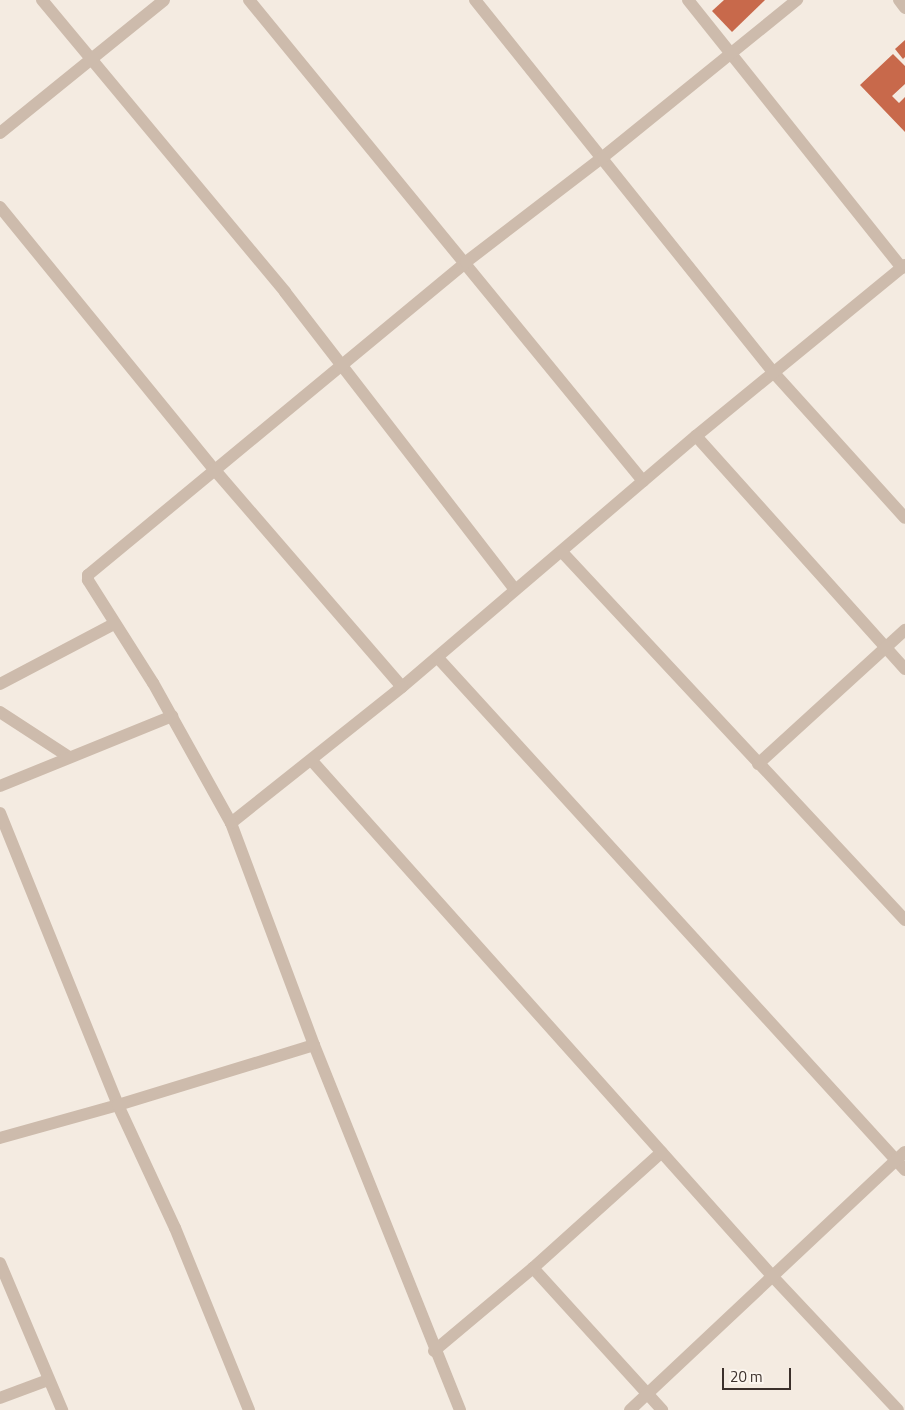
<!DOCTYPE html>
<html>
<head>
<meta charset="utf-8">
<style>
  body { margin:0 }
  #map { position:relative; width:905px; height:1410px; overflow:hidden; background:#f4ebe1; font-family:"Titillium Web",sans-serif }
  div>[style] { position:absolute }
  [style*='--x'] { left:calc(var(--x)*1px); top:calc(var(--y)*1px); width:calc(var(--w)*1px); rotate:calc(var(--a)*1deg) }
  .building>* { inset:0; background:#c8694b }
  .minor>* { height:12px; margin:-6px; padding:0 6px; transform-origin:6px; border-radius:6px; background:#cdbbac }
  span { translate:-50% -50%; white-space:nowrap; text-align:center; line-height:1.15; -webkit-text-stroke:5px #fbf5ee; paint-order:stroke }
  .scale { position:absolute; left:722px; top:1368px; width:69px; height:22px; box-sizing:border-box; border:2px solid #3b302b; border-top:0; padding-left:6px; font-size:15px; line-height:18px; white-space:nowrap; color:#3b302b; -webkit-text-stroke:4px #fbf5ee; paint-order:stroke }
</style>
</head>
<body>
<div id="map">
  <div class="building">
    <div style="clip-path:polygon(724px 0,765px 0,732px 32px,712px 11px)"></div>
    <div style="clip-path:polygon(905px 40px,905px 57px,903px 59px,895px 49px)"></div>
    <div style="clip-path:polygon(893px 54px,905px 66px,905px 84px,892px 96px,899px 103px,905px 97px,905px 132px,860px 85px)"></div>
  </div>
  <div class="minor">
    <div style="--x:42;--y:0;--w:380;--a:50.2"></div>
    <div style="--x:285;--y:292;--w:376;--a:52.3"></div>
    <div style="--x:249;--y:0;--w:622;--a:50.68"></div>
    <div style="--x:475;--y:0;--w:478;--a:51.3"></div>
    <div style="--x:774;--y:373;--w:195;--a:47.9"></div>
    <div style="--x:688;--y:0;--w:343;--a:51.4"></div>
    <div style="--x:899;--y:0;--w:10;--a:53"></div>
    <div style="--x:0;--y:133;--w:211;--a:-39"></div>
    <div style="--x:0;--y:207;--w:337;--a:50.8"></div>
    <div style="--x:213;--y:468;--w:289;--a:49.2"></div>
    <div style="--x:402;--y:687;--w:387;--a:-40.5"></div>
    <div style="--x:696;--y:436;--w:270;--a:-39.3"></div>
    <div style="--x:696;--y:436;--w:313;--a:48.1"></div>
    <div style="--x:562;--y:552;--w:503;--a:47.01"></div>
    <div style="--x:438;--y:658;--w:693;--a:47.63"></div>
    <div style="--x:0;--y:684;--w:129;--a:-27.8"></div>
    <div style="--x:0;--y:712;--w:82;--a:33.1"></div>
    <div style="--x:313;--y:762;--w:692;--a:48.22"></div>
    <div style="--x:774;--y:1278;--w:181;--a:46.8"></div>
    <div style="--x:758;--y:764;--w:199;--a:-42.4"></div>
    <div style="--x:0;--y:786;--w:186;--a:-22.1"></div>
    <div style="--x:0;--y:813;--w:315;--a:68"></div>
    <div style="--x:118;--y:1105;--w:123;--a:164.4"></div>
    <div style="--x:231;--y:823;--w:218;--a:-38.5"></div>
    <div style="--x:0;--y:1263;--w:160;--a:67.1"></div>
    <div style="--x:533;--y:1268;--w:192;--a:47.7"></div>
    <div style="--x:434;--y:1351;--w:129;--a:-40"></div>
    <div style="--x:533;--y:1268;--w:173;--a:-42"></div>
    <div style="--x:0;--y:1398;--w:51;--a:-20.6"></div>
    <div style="--x:249;--y:1410;--w:196;--a:-112.1"></div>
    <div style="--x:175;--y:1228;--w:136;--a:-114.9"></div>
    <div style="--x:118;--y:1105;--w:205;--a:-17"></div>
    <div style="--x:460;--y:1410;--w:393;--a:-111.8"></div>
    <div style="--x:314;--y:1045;--w:237;--a:-110.5"></div>
    <div style="--x:231;--y:823;--w:160;--a:-119.1"></div>
    <div style="--x:153;--y:683;--w:122;--a:-122.3"></div>
    <div style="--x:88;--y:580;--w:5;--a:-90"></div>
    <div style="--x:88;--y:575;--w:491;--a:-39.6"></div>
    <div style="--x:466;--y:262;--w:173;--a:-37.5"></div>
    <div style="--x:603;--y:157;--w:250;--a:-39"></div>
    <div style="--x:630;--y:1410;--w:377;--a:-43.2"></div>
  </div>
  <div class="scale">20 m</div>
</div>
</body>
</html>
